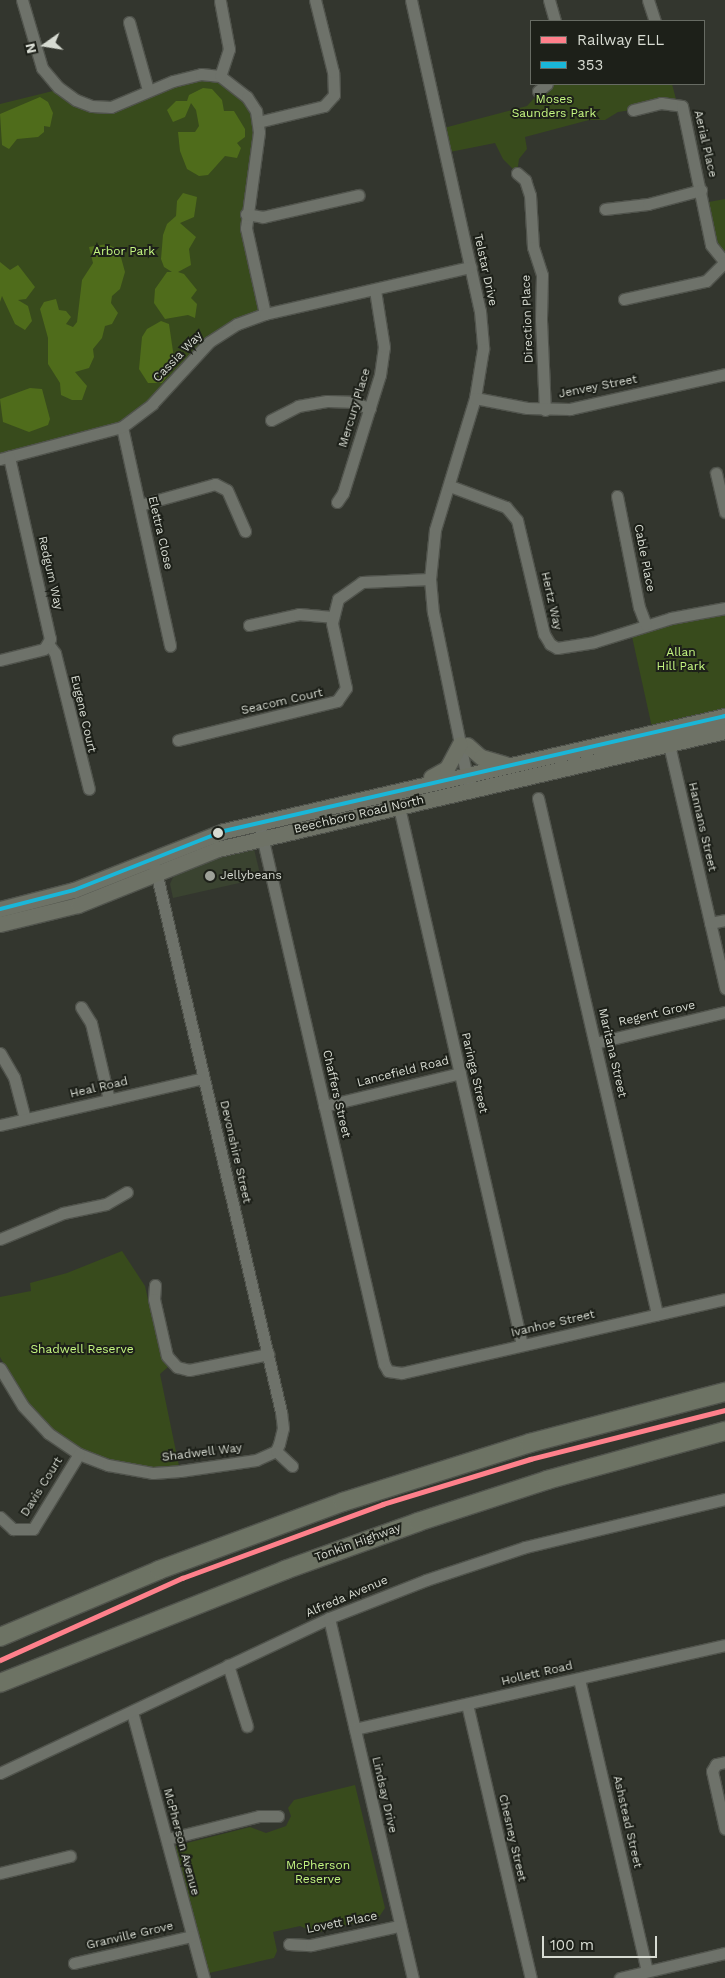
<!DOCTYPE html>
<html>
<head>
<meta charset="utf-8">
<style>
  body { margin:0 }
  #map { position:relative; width:725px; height:1978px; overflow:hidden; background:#33362e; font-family:"Work Sans",sans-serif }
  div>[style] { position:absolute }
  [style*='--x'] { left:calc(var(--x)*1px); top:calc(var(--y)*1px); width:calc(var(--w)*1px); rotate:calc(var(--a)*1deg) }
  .built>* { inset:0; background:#3a4330 }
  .green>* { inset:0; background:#384b1c }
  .forest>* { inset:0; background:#4f6c1b }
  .roads { filter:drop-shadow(1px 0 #50534c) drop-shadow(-1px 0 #50534c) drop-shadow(0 1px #50534c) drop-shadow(0 -1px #50534c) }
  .minor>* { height:11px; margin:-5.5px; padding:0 5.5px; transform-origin:5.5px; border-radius:5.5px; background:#6e726a }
  .major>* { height:15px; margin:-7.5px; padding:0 7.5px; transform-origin:7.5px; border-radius:7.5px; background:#6e7266 }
  .highway>* { height:18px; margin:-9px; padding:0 9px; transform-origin:9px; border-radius:9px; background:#6d7364 }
  .bus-1>* { height:4px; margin:-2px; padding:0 2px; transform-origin:2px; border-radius:2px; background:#1ab6d8 }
  .rail-1>* { height:5px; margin:-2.5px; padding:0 2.5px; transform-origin:2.5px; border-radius:2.5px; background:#ff808b }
  .dots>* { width:14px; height:14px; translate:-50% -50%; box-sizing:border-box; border:2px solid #1d2019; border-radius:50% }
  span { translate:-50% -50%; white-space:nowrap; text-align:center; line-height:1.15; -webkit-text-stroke:4px #1d2019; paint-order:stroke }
  .park-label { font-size:12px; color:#c4f681 }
  .street-label { font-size:12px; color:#d7dbd2 }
  .poi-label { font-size:12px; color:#d7dbd2 }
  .left { translate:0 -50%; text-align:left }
  .legend { position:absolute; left:530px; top:20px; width:175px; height:65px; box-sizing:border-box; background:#1d2019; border:1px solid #676b63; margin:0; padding:6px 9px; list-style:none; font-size:15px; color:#d7dbd2 }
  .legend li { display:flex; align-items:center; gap:10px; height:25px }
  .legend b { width:25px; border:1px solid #676b63 }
  .north { position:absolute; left:20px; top:20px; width:50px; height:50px; -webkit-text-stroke:4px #1d2019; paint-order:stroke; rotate:257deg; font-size:14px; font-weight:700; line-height:20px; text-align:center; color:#d7dbd2 }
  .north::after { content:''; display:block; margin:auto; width:18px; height:22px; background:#d7dbd2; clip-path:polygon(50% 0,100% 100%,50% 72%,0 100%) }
  .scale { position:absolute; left:542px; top:1936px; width:115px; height:22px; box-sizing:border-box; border:2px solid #d7dbd2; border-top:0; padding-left:6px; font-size:15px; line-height:18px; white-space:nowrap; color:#d7dbd2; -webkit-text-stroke:4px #1d2019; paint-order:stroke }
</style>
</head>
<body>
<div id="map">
  <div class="built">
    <div style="clip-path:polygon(254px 849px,261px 878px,173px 898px,170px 884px,174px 875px,223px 854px)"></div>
  </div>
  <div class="green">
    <div style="clip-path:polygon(213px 74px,256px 111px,246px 214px,265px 314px,237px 324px,131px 421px,0 459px,0 104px,61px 89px,92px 106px)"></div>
    <div style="clip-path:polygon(547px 84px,672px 84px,677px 103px,618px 112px,605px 120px,589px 120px,525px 137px,527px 149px,519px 159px,517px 173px,503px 159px,495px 143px,445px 153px,440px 129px,527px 106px)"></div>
    <div style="clip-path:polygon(725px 199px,725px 262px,720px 258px,703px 203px)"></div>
    <div style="clip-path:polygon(725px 608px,725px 716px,653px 732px,631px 632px)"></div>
    <div style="clip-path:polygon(122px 1251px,145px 1286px,161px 1357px,168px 1367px,160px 1374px,179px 1466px,154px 1468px,110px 1460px,81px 1449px,52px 1429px,26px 1402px,0 1357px,0 1297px,31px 1291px,30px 1283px,67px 1273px)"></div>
    <div style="clip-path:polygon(355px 1785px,385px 1908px,379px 1917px,315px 1933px,300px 1926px,273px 1932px,277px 1951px,274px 1958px,209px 1973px,175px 1846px,250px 1827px,266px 1833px,286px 1826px,291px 1816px,288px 1808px,294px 1800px)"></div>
  </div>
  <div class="forest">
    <div style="clip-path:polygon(203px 88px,212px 89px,222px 100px,224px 111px,234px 111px,245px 129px,245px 137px,237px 143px,241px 148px,237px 158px,225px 156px,208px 175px,199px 176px,187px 169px,180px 151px,178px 132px,195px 132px,199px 126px,196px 110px,191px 103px,185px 117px,173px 122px,167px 110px,176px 101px,187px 101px,189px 95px)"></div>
    <div style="clip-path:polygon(40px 97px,48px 102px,53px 113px,50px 127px,44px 126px,44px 132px,38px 137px,17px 139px,9px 149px,2px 145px,0 114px)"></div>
    <div style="clip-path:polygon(183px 193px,197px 197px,194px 217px,180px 223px,196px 237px,189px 249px,191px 265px,178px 272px,184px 274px,197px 290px,191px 298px,197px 304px,195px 318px,188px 315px,165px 319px,154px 303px,155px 289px,167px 272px,172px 272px,164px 267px,161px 259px,163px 235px,167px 224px,176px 216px,177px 201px)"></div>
    <div style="clip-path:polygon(107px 244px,119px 250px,125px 272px,120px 289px,112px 296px,111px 303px,118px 313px,112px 324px,105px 326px,102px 338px,93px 349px,94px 357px,89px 368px,75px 372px,87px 386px,82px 400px,72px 400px,61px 395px,60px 383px,48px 364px,48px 338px,40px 309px,44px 302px,56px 299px,59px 310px,66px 311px,71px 317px,66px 324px,73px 327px,77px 322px,82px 280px,93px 263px,89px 247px)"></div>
    <div style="clip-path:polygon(0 262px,10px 270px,18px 265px,35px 287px,26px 299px,18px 300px,28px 306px,32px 321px,25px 330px,15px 324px,2px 296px,0 302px)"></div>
    <div style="clip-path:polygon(161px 321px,169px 324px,175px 365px,162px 383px,148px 383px,139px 369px,142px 337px,147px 329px)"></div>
    <div style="clip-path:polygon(30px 388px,42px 389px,50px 419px,48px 425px,29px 432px,3px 422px,0 399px)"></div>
  </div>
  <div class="roads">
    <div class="minor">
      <div style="--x:22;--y:0;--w:71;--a:73.6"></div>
      <div style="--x:42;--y:68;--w:25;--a:50"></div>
      <div style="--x:58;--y:87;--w:22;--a:36"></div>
      <div style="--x:76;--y:100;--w:17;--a:21"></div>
      <div style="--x:92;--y:106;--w:19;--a:3"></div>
      <div style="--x:111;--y:107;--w:67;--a:-22.8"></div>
      <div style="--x:173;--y:81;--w:29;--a:-14"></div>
      <div style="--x:201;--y:74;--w:19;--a:6"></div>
      <div style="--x:220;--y:76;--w:34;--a:38"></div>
      <div style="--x:247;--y:97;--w:17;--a:57"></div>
      <div style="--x:256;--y:111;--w:21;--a:82"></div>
      <div style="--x:259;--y:132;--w:97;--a:97.7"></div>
      <div style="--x:246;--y:228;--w:88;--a:77.5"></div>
      <div style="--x:411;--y:0;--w:319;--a:77.5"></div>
      <div style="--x:480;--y:311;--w:38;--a:85"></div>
      <div style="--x:483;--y:349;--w:50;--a:99.3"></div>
      <div style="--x:475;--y:398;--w:138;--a:106.9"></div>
      <div style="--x:435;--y:530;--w:49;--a:95.8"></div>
      <div style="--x:430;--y:579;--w:33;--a:85"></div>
      <div style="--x:433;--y:612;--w:174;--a:78.4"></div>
      <div style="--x:549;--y:0;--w:22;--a:74"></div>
      <div style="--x:648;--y:0;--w:22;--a:72"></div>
      <div style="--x:220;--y:1;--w:49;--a:79.4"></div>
      <div style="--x:229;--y:49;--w:28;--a:108"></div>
      <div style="--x:129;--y:22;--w:71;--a:74.4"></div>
      <div style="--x:538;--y:91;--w:11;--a:-38"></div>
      <div style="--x:633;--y:110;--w:29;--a:-14"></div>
      <div style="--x:661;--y:103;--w:21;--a:8"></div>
      <div style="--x:682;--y:106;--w:142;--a:78.2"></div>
      <div style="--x:711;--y:245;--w:22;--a:51"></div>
      <div style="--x:258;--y:122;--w:68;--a:-13.6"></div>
      <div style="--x:324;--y:106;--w:15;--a:-48"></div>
      <div style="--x:334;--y:95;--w:23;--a:-92"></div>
      <div style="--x:333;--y:72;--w:74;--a:-104"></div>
      <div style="--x:517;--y:173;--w:11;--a:41"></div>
      <div style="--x:525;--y:180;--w:16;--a:72"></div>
      <div style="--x:530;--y:195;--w:52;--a:86.7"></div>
      <div style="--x:533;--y:247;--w:29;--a:72"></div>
      <div style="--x:542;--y:275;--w:45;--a:91.3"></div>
      <div style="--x:541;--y:320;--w:90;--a:87.5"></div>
      <div style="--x:605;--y:209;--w:43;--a:-6.6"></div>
      <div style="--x:648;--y:204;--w:55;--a:-14.8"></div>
      <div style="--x:246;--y:214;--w:17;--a:10"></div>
      <div style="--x:263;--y:217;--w:98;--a:-12.9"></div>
      <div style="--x:624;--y:299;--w:84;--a:-12.4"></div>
      <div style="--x:706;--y:281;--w:27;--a:-45"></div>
      <div style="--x:475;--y:398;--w:53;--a:10.9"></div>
      <div style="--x:527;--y:408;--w:43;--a:1.3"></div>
      <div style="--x:570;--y:409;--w:159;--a:-12.7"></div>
      <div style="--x:271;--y:420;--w:30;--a:-27"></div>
      <div style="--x:298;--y:406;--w:29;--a:-10"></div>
      <div style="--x:327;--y:401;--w:24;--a:2"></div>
      <div style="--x:351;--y:402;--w:20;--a:18"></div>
      <div style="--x:122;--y:427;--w:224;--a:77.6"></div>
      <div style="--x:0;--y:459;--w:126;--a:-14.7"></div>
      <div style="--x:122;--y:427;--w:38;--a:-37"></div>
      <div style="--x:152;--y:404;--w:84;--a:-47.4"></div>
      <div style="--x:209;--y:342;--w:33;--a:-33"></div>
      <div style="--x:237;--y:324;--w:30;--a:-20"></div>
      <div style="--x:265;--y:314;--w:211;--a:-12.9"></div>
      <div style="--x:716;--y:473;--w:40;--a:77"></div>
      <div style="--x:450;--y:486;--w:60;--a:20.6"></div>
      <div style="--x:506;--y:507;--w:17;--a:50"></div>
      <div style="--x:517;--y:520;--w:117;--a:76.7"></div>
      <div style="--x:544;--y:634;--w:12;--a:59"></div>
      <div style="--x:550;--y:644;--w:8;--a:30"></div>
      <div style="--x:557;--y:648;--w:37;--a:-9"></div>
      <div style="--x:594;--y:642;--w:81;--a:-17.3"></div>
      <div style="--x:671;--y:618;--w:55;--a:-10.5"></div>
      <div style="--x:617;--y:496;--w:113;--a:78.8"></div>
      <div style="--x:639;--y:607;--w:19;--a:69"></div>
      <div style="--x:337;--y:502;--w:11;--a:-56"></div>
      <div style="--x:343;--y:493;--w:124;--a:-72.6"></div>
      <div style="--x:380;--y:375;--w:28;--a:-82"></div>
      <div style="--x:384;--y:347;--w:58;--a:-99"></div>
      <div style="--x:140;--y:505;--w:78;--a:-15.6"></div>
      <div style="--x:215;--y:484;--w:13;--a:27"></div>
      <div style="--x:227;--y:490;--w:45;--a:66.3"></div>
      <div style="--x:249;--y:625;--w:51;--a:-12.4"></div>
      <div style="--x:299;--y:614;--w:33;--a:5"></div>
      <div style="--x:49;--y:645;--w:10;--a:53"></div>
      <div style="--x:55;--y:653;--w:140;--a:76"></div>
      <div style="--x:0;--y:660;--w:45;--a:-14"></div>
      <div style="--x:44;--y:649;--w:12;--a:-59"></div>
      <div style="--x:50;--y:639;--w:187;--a:-102.7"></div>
      <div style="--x:667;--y:736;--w:259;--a:77"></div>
      <div style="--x:178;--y:740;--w:164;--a:-13.8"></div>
      <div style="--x:337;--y:701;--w:16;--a:-55"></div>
      <div style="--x:346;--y:688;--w:66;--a:-102.2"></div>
      <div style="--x:332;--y:623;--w:25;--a:-76"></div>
      <div style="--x:338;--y:599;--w:29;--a:-35"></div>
      <div style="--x:362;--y:582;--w:68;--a:-2.5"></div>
      <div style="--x:538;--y:798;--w:530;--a:77.01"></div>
      <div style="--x:399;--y:807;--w:552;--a:77.12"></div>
      <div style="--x:259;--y:823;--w:555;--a:76.99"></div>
      <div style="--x:384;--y:1364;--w:8;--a:60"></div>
      <div style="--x:388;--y:1371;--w:14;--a:8"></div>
      <div style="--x:402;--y:1373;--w:331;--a:-12.9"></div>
      <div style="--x:710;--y:923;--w:15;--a:-11"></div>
      <div style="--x:81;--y:1007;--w:19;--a:58"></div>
      <div style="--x:91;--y:1023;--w:79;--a:76.8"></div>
      <div style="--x:595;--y:1043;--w:134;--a:-13.4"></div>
      <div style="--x:0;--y:1053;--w:28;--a:60"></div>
      <div style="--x:14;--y:1077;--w:43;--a:75.3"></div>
      <div style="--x:324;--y:1106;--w:140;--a:-13.6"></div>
      <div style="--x:0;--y:1125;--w:209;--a:-13"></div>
      <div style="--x:0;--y:1239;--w:68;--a:-22.4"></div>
      <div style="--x:63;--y:1213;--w:44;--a:-11.8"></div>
      <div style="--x:106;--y:1204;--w:24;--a:-30"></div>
      <div style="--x:155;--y:1285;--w:14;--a:94"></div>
      <div style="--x:154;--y:1299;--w:58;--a:77.2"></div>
      <div style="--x:167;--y:1356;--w:15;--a:48"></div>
      <div style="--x:177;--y:1367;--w:12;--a:14"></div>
      <div style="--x:189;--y:1370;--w:81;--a:-11.4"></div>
      <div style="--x:0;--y:1368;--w:44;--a:58.8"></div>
      <div style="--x:23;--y:1406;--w:37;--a:47"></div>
      <div style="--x:48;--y:1433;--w:37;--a:34"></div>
      <div style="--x:79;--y:1454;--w:31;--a:21"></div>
      <div style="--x:108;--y:1465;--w:46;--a:10.1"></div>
      <div style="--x:153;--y:1473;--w:27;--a:-4"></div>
      <div style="--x:180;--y:1471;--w:77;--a:-8.2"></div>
      <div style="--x:256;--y:1460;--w:22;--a:-24"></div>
      <div style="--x:276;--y:1451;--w:8;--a:-67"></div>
      <div style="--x:279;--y:1444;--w:16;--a:-76"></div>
      <div style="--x:283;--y:1428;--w:16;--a:-97"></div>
      <div style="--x:281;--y:1412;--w:559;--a:-103.02"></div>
      <div style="--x:276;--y:1451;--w:22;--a:43"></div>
      <div style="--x:0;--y:1517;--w:18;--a:43"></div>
      <div style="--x:13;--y:1529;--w:20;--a:0"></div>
      <div style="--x:33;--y:1529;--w:88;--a:-58.5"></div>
      <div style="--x:329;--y:1618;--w:370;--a:76.9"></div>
      <div style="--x:228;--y:1665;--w:64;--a:72.7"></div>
      <div style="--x:579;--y:1679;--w:300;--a:76.9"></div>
      <div style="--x:467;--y:1704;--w:281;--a:76.9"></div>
      <div style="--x:132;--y:1712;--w:276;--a:74.9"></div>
      <div style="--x:355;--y:1729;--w:379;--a:-12.8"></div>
      <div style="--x:725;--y:1762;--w:9;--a:167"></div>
      <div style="--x:716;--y:1764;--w:8;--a:120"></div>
      <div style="--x:712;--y:1771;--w:59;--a:77.4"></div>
      <div style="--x:0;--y:1773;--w:364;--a:-25.2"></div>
      <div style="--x:329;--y:1618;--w:104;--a:-21.4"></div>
      <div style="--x:426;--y:1580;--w:104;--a:-18.4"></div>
      <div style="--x:525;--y:1547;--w:206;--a:-13.5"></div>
      <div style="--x:167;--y:1839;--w:95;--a:-14"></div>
      <div style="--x:259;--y:1816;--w:19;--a:0"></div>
      <div style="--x:0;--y:1873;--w:72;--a:-13.7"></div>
      <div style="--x:289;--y:1944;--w:22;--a:3"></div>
      <div style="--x:311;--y:1945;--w:90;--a:-12.2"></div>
      <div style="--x:74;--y:1963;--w:121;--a:-12.9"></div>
      <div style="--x:620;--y:1978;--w:108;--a:-13.4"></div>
    </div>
    <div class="major">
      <div style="--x:467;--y:745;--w:18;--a:41"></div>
      <div style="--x:481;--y:757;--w:25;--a:16"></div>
      <div style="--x:431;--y:777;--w:18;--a:-29"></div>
      <div style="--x:447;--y:768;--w:27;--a:-62"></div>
      <div style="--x:0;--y:909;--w:76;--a:-14.4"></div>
      <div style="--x:74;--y:890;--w:161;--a:-21.5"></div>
      <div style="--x:224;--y:831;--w:514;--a:-12.93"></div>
      <div style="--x:0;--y:924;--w:80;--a:-13.7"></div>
      <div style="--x:78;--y:905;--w:151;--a:-21.8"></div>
      <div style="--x:218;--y:849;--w:521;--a:-13.1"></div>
    </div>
    <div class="highway">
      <div style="--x:0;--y:1637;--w:173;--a:-22.8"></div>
      <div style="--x:159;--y:1570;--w:196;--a:-20.3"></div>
      <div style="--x:343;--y:1502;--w:196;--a:-17.5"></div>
      <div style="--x:530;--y:1443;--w:202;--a:-14.7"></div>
      <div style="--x:0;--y:1683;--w:307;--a:-21.6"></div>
      <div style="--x:285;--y:1570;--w:141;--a:-19.8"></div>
      <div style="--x:418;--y:1522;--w:136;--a:-18"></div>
      <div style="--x:547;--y:1480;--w:185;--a:-15.4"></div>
    </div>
  </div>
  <div class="bus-1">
    <div style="--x:0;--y:909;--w:76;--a:-14.4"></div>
    <div style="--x:74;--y:890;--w:161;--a:-21.5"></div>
    <div style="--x:224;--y:831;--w:514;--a:-12.93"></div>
  </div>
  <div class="rail-1">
    <div style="--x:0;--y:1660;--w:200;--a:-24.3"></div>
    <div style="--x:182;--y:1578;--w:214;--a:-20.2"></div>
    <div style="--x:383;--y:1504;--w:154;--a:-17"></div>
    <div style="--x:530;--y:1459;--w:201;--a:-14.1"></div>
  </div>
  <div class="dots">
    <div style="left:218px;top:833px;background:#d7dbd2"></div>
    <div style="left:210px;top:876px;background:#9ea199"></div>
  </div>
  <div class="park-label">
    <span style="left:554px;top:107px">Moses<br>Saunders Park</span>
    <span style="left:124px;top:252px">Arbor Park</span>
    <span style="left:681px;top:660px">Allan<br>Hill Park</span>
    <span style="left:82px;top:1350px">Shadwell Reserve</span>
    <span style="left:318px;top:1873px">McPherson<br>Reserve</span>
  </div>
  <div class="street-label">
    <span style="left:705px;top:144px;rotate:77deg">Aerial Place</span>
    <span style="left:485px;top:270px;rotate:78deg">Telstar Drive</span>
    <span style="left:528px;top:319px;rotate:-92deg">Direction Place</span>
    <span style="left:178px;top:357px;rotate:-46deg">Cassia Way</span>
    <span style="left:598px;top:387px;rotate:-11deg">Jenvey Street</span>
    <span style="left:355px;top:408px;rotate:-73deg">Mercury Place</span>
    <span style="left:160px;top:533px;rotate:77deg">Elettra Close</span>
    <span style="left:644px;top:558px;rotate:79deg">Cable Place</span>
    <span style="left:50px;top:573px;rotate:77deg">Redgum Way</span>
    <span style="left:551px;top:601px;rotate:77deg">Hertz Way</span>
    <span style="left:282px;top:702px;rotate:-13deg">Seacom Court</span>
    <span style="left:83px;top:714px;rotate:77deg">Eugene Court</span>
    <span style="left:359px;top:815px;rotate:-13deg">Beechboro Road North</span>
    <span style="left:702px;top:827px;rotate:77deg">Hannans Street</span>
    <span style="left:657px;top:1014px;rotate:-13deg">Regent Grove</span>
    <span style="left:612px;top:1053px;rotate:77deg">Maritana Street</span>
    <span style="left:403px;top:1072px;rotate:-14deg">Lancefield Road</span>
    <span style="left:474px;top:1073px;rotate:77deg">Paringa Street</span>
    <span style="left:99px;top:1088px;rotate:-13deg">Heal Road</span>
    <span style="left:336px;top:1094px;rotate:77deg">Chaffers Street</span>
    <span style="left:235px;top:1152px;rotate:77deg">Devonshire Street</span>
    <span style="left:553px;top:1324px;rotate:-13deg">Ivanhoe Street</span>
    <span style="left:202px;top:1453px;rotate:-7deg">Shadwell Way</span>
    <span style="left:42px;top:1487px;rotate:-58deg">Davis Court</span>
    <span style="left:358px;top:1543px;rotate:-20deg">Tonkin Highway</span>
    <span style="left:347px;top:1597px;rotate:-23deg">Alfreda Avenue</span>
    <span style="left:537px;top:1674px;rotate:-13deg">Hollett Road</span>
    <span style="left:384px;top:1795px;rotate:77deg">Lindsay Drive</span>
    <span style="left:627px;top:1822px;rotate:77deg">Ashstead Street</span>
    <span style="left:512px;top:1838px;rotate:77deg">Chesney Street</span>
    <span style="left:181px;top:1842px;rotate:75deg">McPherson Avenue</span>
    <span style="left:342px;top:1923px;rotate:-11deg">Lovett Place</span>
    <span style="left:130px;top:1936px;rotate:-13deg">Granville Grove</span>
  </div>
  <div class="poi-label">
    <span class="left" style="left:220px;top:876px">Jellybeans</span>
  </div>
  <ul class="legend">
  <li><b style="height:6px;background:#ff808b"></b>Railway ELL</li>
  <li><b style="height:6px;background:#1ab6d8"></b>353</li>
  </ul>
  <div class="north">N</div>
  <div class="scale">100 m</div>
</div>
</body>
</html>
